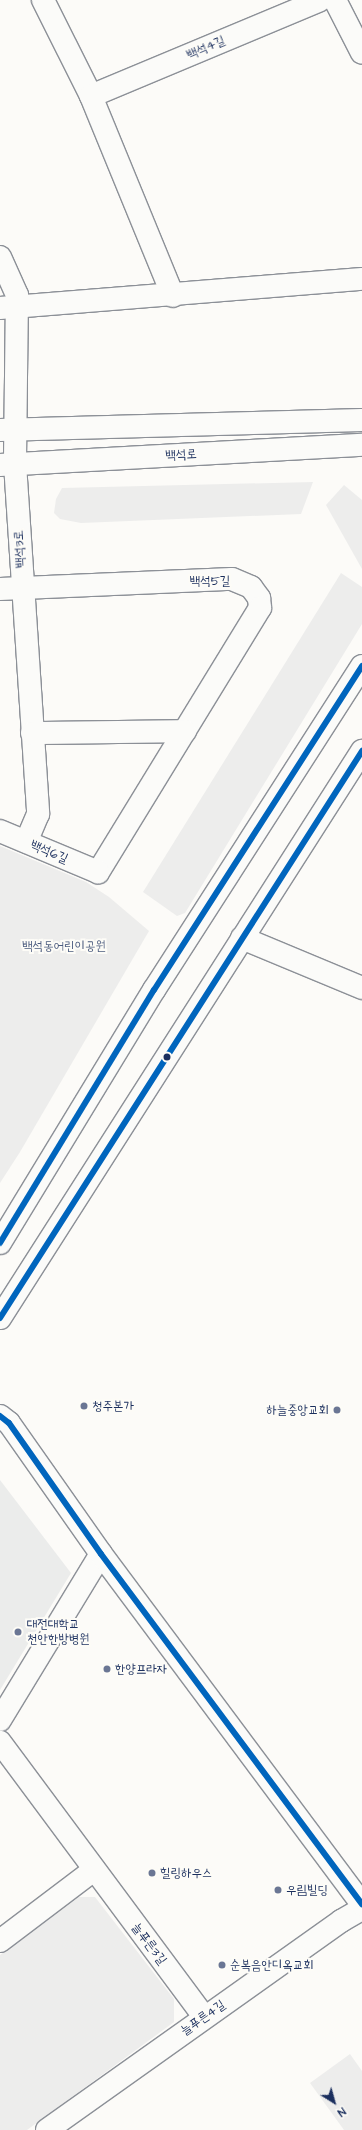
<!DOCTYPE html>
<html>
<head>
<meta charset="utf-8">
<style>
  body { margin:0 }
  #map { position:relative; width:362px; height:2130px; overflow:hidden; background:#fcfbf8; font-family:"Architects Daughter","Poor Story",sans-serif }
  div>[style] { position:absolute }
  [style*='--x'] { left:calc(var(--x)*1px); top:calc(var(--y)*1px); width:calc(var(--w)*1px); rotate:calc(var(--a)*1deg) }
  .built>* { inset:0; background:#ebeceb }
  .green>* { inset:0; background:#ededec }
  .roads { filter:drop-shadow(1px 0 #8c9097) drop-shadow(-1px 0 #8c9097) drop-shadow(0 1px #8c9097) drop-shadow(0 -1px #8c9097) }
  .street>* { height:22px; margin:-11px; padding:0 11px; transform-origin:11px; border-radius:11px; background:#fbfbf9 }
  .secondary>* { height:22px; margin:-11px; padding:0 11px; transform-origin:11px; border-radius:11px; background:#fbfbf9 }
  .bus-1>* { height:6px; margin:-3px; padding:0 3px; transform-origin:3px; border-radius:3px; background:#0065bd }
  .dots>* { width:11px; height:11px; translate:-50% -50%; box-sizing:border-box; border:2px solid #fdfcf7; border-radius:50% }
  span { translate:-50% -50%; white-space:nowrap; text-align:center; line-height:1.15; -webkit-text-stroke:4px #fdfcf7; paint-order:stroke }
  .street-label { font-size:13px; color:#1b2f5e }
  .park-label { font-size:13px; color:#4c5c7f }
  .poi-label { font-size:13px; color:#1b2f5e }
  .left { translate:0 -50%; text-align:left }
  .right { translate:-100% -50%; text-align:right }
  .north { position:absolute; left:314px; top:2082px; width:40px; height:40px; -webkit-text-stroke:3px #fdfcf7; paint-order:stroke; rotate:143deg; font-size:11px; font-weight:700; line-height:16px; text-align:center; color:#1b2f5e }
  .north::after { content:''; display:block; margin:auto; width:14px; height:18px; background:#1b2f5e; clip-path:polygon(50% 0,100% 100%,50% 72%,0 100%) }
</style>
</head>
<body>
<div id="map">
  <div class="built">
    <div style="clip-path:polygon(0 1480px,71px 1573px,0 1690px)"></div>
  </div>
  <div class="green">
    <div style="clip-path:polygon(313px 482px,301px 514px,81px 523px,60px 519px,54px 513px,56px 499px,62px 488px)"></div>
    <div style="clip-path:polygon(344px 485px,362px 500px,362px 569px,326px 505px)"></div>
    <div style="clip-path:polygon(341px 573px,362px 587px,362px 624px,185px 913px,177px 916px,143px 892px)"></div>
    <div style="clip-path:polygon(0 846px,86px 882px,109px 897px,149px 931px,20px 1152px,0 1183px)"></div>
    <div style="clip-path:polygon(79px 1897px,95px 1897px,174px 1999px,174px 2022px,27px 2130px,0 2130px,0 1955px)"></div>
    <div style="clip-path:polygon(350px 2054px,362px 2071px,362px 2130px,344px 2130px,310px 2083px)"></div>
  </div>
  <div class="roads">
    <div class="street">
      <div style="--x:43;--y:0;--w:107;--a:63.4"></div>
      <div style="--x:91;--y:96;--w:216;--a:67.7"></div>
      <div style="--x:335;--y:0;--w:59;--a:63"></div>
      <div style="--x:91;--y:96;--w:248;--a:-22.7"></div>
      <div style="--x:0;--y:308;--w:363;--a:-4.6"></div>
      <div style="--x:15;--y:464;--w:351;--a:86.2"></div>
      <div style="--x:38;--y:814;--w:30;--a:113"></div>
      <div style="--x:0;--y:589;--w:232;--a:-2.5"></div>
      <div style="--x:232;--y:579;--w:21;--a:23"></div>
      <div style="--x:251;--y:587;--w:14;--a:54"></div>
      <div style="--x:259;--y:598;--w:10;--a:84"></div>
      <div style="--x:260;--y:608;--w:310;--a:121.5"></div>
      <div style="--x:98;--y:872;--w:106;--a:-157.3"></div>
      <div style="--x:32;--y:733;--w:153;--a:-0.7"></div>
      <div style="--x:242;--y:938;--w:130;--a:22.6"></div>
      <div style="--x:0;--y:1720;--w:194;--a:-58.7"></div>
      <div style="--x:0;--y:1742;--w:342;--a:53.4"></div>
      <div style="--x:0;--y:1941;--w:118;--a:-37.1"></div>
      <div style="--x:47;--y:2130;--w:361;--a:-35.4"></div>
      <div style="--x:341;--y:1921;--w:24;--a:-30"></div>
    </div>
    <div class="secondary">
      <div style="--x:0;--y:257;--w:42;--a:65.9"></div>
      <div style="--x:17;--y:295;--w:169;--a:90.7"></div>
      <div style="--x:0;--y:430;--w:362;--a:-1.6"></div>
      <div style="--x:0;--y:465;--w:363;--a:-3.2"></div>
      <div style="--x:0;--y:1243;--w:296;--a:-58.7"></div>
      <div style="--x:154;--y:990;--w:385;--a:-57.3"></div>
      <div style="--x:0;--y:1318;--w:673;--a:-57.44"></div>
      <div style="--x:0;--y:1416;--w:11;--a:38"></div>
      <div style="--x:9;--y:1423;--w:160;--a:54.9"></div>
      <div style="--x:101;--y:1554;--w:437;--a:53.3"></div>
    </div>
  </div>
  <div class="bus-1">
    <div style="--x:0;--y:1243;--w:296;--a:-58.7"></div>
    <div style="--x:154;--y:990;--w:385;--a:-57.3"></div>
    <div style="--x:0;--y:1318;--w:673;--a:-57.44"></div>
    <div style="--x:0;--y:1416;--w:11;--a:38"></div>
    <div style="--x:9;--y:1423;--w:160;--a:54.9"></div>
    <div style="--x:101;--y:1554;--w:437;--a:53.3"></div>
  </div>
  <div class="dots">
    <div style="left:167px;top:1057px;background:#1b2f5e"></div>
    <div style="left:84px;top:1406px;background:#6a7694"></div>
    <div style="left:337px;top:1410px;background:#6a7694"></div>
    <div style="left:18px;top:1632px;background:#6a7694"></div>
    <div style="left:107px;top:1669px;background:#6a7694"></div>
    <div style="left:152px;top:1873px;background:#6a7694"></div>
    <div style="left:278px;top:1890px;background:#6a7694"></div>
    <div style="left:222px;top:1965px;background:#6a7694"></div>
  </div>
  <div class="street-label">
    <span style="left:206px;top:48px;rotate:-23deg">백석4길</span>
    <span style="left:181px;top:455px;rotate:-3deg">백석로</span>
    <span style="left:20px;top:549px;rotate:-93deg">백석3로</span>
    <span style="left:210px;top:581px">백석5길</span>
    <span style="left:49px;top:852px;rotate:23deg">백석6길</span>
    <span style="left:149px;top:1944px;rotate:53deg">늘푸른3길</span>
    <span style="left:203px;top:2018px;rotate:-35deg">늘푸른4길</span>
  </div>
  <div class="park-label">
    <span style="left:64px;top:946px">백석동어린이공원</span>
  </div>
  <div class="poi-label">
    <span class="left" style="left:92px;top:1406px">청주본가</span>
    <span class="right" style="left:329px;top:1410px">하늘중앙교회</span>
    <span class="left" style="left:27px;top:1632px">대전대학교<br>천안한방병원</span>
    <span class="left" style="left:115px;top:1669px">한양프라자</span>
    <span class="left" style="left:160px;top:1873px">힐링하우스</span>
    <span class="left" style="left:286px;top:1890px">우림빌딩</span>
    <span class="left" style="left:230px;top:1965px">순복음안디옥교회</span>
  </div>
  <div class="north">N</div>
</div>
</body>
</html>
